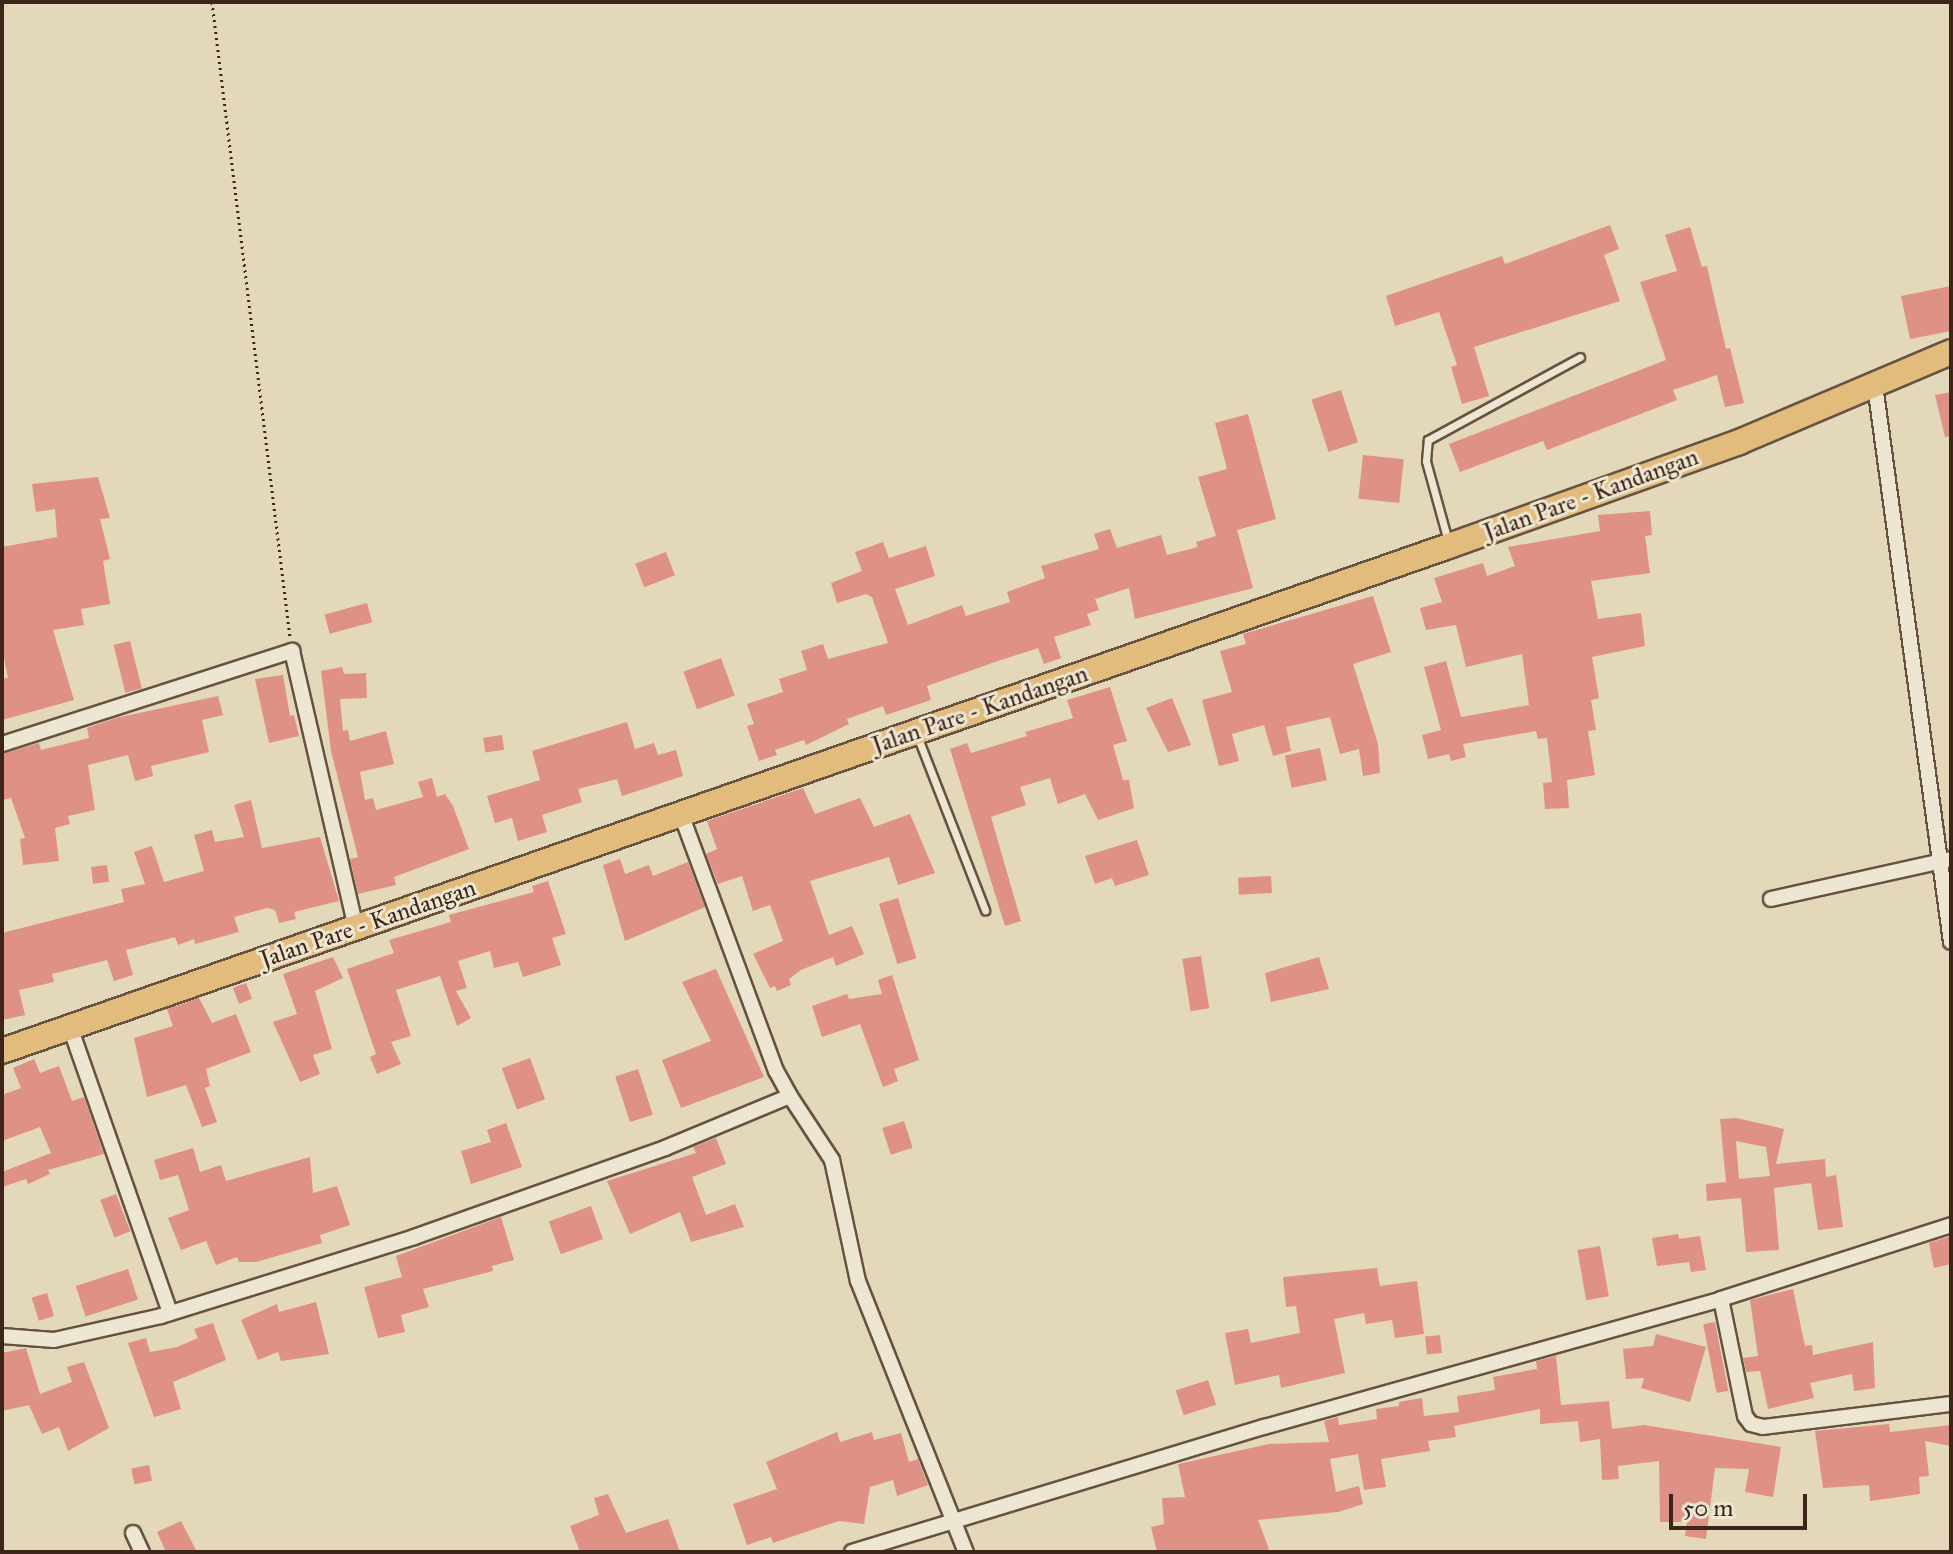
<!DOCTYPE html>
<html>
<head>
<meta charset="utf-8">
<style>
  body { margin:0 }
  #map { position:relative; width:1953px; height:1554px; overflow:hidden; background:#e3d8ba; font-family:"IM FELL Great Primer",serif }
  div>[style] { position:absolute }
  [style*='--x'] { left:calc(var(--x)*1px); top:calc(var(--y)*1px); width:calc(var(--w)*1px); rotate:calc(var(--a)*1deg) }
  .building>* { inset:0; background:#df9186; transform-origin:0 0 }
  .path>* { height:3px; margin-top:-1.5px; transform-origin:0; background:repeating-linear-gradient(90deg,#3e2519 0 2px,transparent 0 6px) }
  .roads { filter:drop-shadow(2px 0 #675241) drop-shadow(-2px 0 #675241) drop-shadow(0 2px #675241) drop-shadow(0 -2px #675241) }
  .lane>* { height:7px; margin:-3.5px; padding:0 3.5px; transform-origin:3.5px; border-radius:3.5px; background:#ede6d2 }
  .street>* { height:14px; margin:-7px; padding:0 7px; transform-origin:7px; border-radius:7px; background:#ede6d2 }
  .primary>* { height:24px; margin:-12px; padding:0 12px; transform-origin:12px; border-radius:12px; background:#e2bc7d }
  span { translate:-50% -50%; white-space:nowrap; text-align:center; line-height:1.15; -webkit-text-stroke:6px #ede6d2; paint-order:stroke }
  .street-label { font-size:24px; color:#3e2519 }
  .frame { position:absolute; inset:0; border:4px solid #3e2519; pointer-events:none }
  .scale { position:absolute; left:1669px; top:1494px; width:138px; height:36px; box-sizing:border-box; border:4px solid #3e2519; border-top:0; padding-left:10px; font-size:24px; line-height:28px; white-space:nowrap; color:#3e2519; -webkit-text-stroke:6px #ede6d2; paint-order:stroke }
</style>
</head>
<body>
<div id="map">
  <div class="building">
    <div style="clip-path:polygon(1610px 225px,1619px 249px,1604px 255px,1620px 301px,1474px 347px,1489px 396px,1462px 404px,1451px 367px,1457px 365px,1439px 312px,1395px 326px,1386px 296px,1502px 256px,1505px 264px)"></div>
    <div style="clip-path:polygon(1690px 227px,1702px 267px,1707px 266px,1726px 349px,1730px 348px,1744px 403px,1725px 407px,1717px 375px,1673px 390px,1677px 400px,1547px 450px,1543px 441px,1460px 472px,1449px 444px,1666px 360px,1640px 282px,1677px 271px,1665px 235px)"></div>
    <div style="clip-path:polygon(1951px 286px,1951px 331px,1910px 339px,1901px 296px)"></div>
    <div style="left:1341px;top:390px;width:55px;height:31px;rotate:72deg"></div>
    <div style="clip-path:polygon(1951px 392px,1951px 436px,1945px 437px,1935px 395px)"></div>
    <div style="clip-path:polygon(1248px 414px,1276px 519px,1237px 530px,1253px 588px,1135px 619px,1129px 588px,1095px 599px,1099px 610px,1087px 614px,1091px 625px,1054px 637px,1061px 658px,1044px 664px,1038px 648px,995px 662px,927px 686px,931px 700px,886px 715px,883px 706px,847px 719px,849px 724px,806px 745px,804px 740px,775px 750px,777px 755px,759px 761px,747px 726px,754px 724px,747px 704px,783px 692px,779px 679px,807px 670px,801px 651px,823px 644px,828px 659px,888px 643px,872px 597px,866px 594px,837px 603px,831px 583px,862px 571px,855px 552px,883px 542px,889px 558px,926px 546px,935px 576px,895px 589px,908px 625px,962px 605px,966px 616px,1010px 602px,1007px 592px,1045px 578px,1041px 566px,1099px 549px,1094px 534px,1110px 529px,1117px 548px,1161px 535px,1167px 555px,1198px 547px,1196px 542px,1216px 536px,1198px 477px,1227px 469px,1215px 423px)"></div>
    <div style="left:1363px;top:455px;width:41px;height:44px;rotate:6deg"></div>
    <div style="clip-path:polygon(98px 477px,110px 518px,100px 519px,110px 559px,103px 561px,110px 604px,81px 609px,84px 625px,53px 630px,74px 700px,2px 720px,2px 679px,8px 678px,2px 647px,2px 547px,57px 537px,55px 509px,36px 512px,32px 484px)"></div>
    <div style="clip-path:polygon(1650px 511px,1652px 535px,1645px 536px,1650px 573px,1591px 581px,1598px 619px,1641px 613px,1645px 646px,1592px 657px,1599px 698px,1591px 700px,1596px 730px,1588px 731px,1595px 775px,1567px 780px,1569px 808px,1545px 809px,1543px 783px,1552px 782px,1547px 738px,1538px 739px,1536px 731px,1463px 744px,1466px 757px,1451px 761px,1449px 754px,1428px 759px,1422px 735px,1441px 730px,1424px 667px,1446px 661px,1461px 717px,1529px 705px,1522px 654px,1466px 667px,1456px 625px,1426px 630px,1420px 608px,1442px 602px,1434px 578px,1483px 563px,1487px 576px,1515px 566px,1508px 547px,1600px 531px,1598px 515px)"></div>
    <div style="left:666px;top:552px;width:25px;height:33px;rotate:69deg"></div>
    <div style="clip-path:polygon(1373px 596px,1391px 652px,1353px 664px,1378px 744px,1380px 773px,1363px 776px,1359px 749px,1340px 754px,1330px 717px,1286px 727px,1291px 751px,1273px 756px,1264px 725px,1232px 734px,1239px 761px,1219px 766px,1202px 700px,1232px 692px,1220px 651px,1246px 644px,1243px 634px)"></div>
    <div style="left:367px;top:603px;width:20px;height:44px;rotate:75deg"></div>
    <div style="left:130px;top:641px;width:49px;height:17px;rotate:76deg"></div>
    <div style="left:721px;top:658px;width:40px;height:40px;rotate:70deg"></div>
    <div style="clip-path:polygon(342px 667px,344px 674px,366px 673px,367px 698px,340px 699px,343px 731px,348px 730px,350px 741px,386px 731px,394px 764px,360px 772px,365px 800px,373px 798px,376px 810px,423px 797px,418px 782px,432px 778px,437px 797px,445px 794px,453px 806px,469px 849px,394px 877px,396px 885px,358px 894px,350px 859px,358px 857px,331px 751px,321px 671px)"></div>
    <div style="clip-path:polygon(283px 675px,290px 716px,294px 715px,299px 736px,269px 743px,255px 679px)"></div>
    <div style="clip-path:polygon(1110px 687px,1127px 741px,1113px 745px,1123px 780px,1129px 780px,1134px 808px,1098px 820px,1085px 794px,1058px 804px,1050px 778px,1020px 787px,1026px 805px,991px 817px,1021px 921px,1005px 926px,950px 749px,967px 743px,971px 753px,1027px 736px,1025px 732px,1073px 718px,1067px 700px)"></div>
    <div style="clip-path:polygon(218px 696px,223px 715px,202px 720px,209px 752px,151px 766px,153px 776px,135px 781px,128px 755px,88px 765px,95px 810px,68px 816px,70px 824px,55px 828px,59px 861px,23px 865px,20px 839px,25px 838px,11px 798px,2px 800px,2px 754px,39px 743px,41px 750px,89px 738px,87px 728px,116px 718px)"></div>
    <div style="clip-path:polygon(1172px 698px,1191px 745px,1168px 752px,1146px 708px)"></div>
    <div style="clip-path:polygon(627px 722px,635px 749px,654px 743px,658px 755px,676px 750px,683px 776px,622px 796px,617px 779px,578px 789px,582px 802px,542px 815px,547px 832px,518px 841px,512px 818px,495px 823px,487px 796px,540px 780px,532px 751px)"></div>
    <div style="left:502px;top:735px;width:15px;height:19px;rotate:82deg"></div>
    <div style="left:1320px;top:748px;width:33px;height:36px;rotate:78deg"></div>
    <div style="clip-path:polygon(803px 788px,815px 814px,860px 798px,874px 827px,910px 814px,935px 873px,898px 885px,889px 857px,810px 881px,829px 935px,852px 926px,864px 954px,836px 966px,833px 957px,801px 970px,789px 979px,791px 985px,777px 991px,775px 986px,770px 988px,753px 954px,783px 941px,770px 905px,753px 911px,742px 876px,718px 884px,706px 854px,717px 849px,707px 821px)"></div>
    <div style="clip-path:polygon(251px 800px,262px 848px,320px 837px,339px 901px,294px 912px,296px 919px,279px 923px,275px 910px,267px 908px,234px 917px,239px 932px,195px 944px,194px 939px,178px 945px,175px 937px,126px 950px,133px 975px,114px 981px,107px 960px,52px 974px,54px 982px,19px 990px,25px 1015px,2px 1020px,2px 933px,124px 902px,121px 889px,145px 884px,134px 852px,152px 846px,164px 882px,204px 871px,194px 835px,212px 830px,215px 842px,244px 837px,234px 805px)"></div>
    <div style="clip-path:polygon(1137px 840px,1149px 875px,1115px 886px,1112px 878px,1095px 884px,1085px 856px)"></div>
    <div style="clip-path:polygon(620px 859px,625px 874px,649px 865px,653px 876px,688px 862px,705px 907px,625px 941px,603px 865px)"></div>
    <div style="left:107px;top:865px;width:17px;height:16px;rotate:83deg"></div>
    <div style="left:1271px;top:876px;width:17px;height:33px;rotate:87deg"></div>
    <div style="clip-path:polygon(548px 881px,566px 934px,552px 938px,561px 965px,523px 977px,518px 962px,494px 968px,490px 951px,458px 961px,467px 988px,456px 991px,471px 1018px,457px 1026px,440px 976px,396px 990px,411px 1036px,391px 1042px,401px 1064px,377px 1074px,370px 1057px,376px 1054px,347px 969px,394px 953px,389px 940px,451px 922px,449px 915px,534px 892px,532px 886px)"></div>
    <div style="left:898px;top:898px;width:63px;height:20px;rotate:73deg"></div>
    <div style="left:1201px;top:956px;width:53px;height:19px;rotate:81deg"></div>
    <div style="clip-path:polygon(333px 957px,343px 978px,315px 991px,332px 1049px,313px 1055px,320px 1074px,300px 1082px,273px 1022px,297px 1014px,283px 974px)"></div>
    <div style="clip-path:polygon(1319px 957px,1329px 989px,1271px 1002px,1265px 973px)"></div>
    <div style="clip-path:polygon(716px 969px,764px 1077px,681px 1108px,662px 1060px,711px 1041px,682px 982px)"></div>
    <div style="clip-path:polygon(892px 975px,919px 1060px,894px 1069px,898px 1081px,883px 1087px,860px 1024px,822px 1037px,812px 1006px,847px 994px,849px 999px,882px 994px,878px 980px)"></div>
    <div style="left:246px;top:983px;width:17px;height:14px;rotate:69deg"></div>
    <div style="clip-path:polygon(199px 998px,212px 1023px,236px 1014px,251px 1052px,206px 1069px,210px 1086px,205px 1088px,217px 1122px,202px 1127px,186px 1085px,147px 1097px,134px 1038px,173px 1026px,167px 1009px)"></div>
    <div style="left:530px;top:1058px;width:44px;height:30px;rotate:70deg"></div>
    <div style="clip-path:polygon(34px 1059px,40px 1073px,59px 1066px,72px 1101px,84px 1097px,104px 1154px,48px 1170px,50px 1174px,28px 1184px,26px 1179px,2px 1187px,2px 1172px,51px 1153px,40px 1127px,2px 1141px,2px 1095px,21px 1088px,13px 1068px)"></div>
    <div style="left:638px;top:1069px;width:48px;height:24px;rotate:72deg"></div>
    <div style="clip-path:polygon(evenodd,1736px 1118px,1784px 1129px,1776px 1164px,1825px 1159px,1826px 1177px,1836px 1175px,1843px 1227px,1818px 1230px,1811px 1183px,1774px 1188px,1779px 1250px,1746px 1252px,1741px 1198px,1707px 1201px,1706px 1184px,1726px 1182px,1720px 1119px,1736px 1118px,1736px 1141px,1766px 1147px,1770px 1176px,1739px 1179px,1736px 1141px)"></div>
    <div style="left:904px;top:1121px;width:28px;height:23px;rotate:72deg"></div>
    <div style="clip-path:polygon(506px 1123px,522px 1167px,471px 1184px,461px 1151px,491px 1142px,487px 1130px)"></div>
    <div style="clip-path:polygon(716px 1138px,726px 1164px,692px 1177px,706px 1215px,735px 1204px,744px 1227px,691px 1242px,680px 1212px,630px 1234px,607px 1181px,696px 1153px,693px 1147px)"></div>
    <div style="clip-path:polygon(193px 1148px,200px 1172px,221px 1165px,226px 1181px,310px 1157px,313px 1193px,337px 1186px,350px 1225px,320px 1235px,322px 1243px,256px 1262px,239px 1262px,237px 1257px,216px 1265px,206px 1241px,181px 1250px,168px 1218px,189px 1210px,178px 1175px,160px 1180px,154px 1160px)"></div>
    <div style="left:116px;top:1194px;width:40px;height:17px;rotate:69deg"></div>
    <div style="left:591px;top:1206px;width:35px;height:45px;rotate:70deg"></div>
    <div style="clip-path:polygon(501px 1217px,514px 1260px,492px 1266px,493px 1271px,423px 1289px,429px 1307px,401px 1315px,405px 1332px,378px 1338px,364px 1287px,402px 1277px,396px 1256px)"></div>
    <div style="clip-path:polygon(1678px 1234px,1679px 1239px,1700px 1236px,1706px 1270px,1691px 1272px,1689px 1262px,1657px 1266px,1652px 1238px)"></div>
    <div style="clip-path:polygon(1951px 1236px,1951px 1264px,1934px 1268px,1929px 1243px)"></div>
    <div style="left:1600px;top:1246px;width:51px;height:23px;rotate:80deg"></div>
    <div style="clip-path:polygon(1377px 1268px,1380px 1286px,1417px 1281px,1424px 1334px,1395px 1338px,1392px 1320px,1366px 1324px,1364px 1313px,1334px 1319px,1345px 1373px,1281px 1388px,1279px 1375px,1235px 1385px,1225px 1333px,1248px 1329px,1251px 1343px,1300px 1333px,1296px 1306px,1286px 1307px,1283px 1277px)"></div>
    <div style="left:128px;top:1269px;width:32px;height:55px;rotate:72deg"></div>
    <div style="clip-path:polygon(1793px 1289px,1805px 1346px,1812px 1345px,1813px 1355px,1873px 1342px,1875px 1388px,1854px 1391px,1852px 1374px,1810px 1383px,1814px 1398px,1768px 1409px,1760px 1371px,1746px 1372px,1743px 1358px,1758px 1356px,1750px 1300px)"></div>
    <div style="left:47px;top:1293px;width:24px;height:16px;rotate:73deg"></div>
    <div style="clip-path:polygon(316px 1302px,329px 1354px,281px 1361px,278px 1352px,258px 1360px,241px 1320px,277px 1304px,279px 1312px)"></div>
    <div style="left:1715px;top:1322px;width:70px;height:12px;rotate:79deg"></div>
    <div style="clip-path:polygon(213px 1323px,226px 1360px,173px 1382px,181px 1409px,154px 1417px,128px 1343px,146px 1338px,150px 1352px,177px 1347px,198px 1338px,194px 1329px)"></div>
    <div style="clip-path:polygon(1656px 1334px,1706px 1347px,1690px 1402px,1641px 1388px,1644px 1378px,1626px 1379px,1623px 1349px,1653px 1346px)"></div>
    <div style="left:1440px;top:1335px;width:18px;height:15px;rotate:84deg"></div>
    <div style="clip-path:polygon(26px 1348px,40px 1394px,72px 1382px,67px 1367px,84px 1362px,109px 1428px,68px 1451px,59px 1427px,42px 1434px,29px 1405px,2px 1411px,2px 1353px)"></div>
    <div style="clip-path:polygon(1556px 1356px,1561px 1405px,1609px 1401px,1612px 1429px,1644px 1425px,1781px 1447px,1773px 1497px,1745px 1492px,1749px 1469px,1715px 1468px,1706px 1539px,1685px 1536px,1687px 1522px,1660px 1522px,1659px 1461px,1618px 1466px,1619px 1479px,1602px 1480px,1600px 1439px,1580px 1442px,1578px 1421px,1540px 1424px,1540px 1409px,1454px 1426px,1456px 1437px,1428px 1441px,1430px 1451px,1381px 1459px,1386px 1487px,1364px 1490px,1358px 1454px,1330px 1459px,1336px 1492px,1359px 1486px,1363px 1504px,1338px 1512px,1258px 1520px,1269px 1549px,1260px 1552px,1157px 1552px,1151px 1527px,1164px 1524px,1162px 1498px,1185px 1497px,1178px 1464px,1269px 1444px,1329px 1442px,1324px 1421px,1338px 1417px,1339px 1425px,1377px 1419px,1376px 1409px,1399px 1406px,1399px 1402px,1422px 1398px,1424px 1416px,1459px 1412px,1457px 1396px,1495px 1390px,1493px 1377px,1537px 1369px,1536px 1361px)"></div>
    <div style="left:1208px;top:1380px;width:26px;height:34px;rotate:72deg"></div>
    <div style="clip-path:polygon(1889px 1424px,1890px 1432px,1951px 1425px,1951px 1446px,1925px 1441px,1929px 1476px,1919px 1477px,1920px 1494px,1870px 1501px,1869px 1485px,1823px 1488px,1815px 1431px)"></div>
    <div style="clip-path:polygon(837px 1432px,840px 1442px,872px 1432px,874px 1440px,901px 1433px,909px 1462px,918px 1459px,928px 1485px,897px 1496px,893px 1480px,870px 1487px,864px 1524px,839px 1521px,773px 1543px,771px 1537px,747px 1545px,733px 1504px,777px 1489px,766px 1462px)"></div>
    <div style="left:149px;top:1465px;width:16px;height:18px;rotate:79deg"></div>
    <div style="clip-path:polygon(608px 1494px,626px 1533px,668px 1519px,680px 1552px,580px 1552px,570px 1526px,599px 1515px,594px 1498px)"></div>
    <div style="clip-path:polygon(181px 1521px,197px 1552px,166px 1552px,157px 1532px)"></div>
  </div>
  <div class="path">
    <div style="--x:212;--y:2;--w:640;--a:83"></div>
  </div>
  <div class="roads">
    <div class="lane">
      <div style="--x:1448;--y:541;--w:83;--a:-105.4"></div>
      <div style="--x:1426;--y:461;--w:21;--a:-85"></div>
      <div style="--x:1428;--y:440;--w:173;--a:-28.6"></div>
      <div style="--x:918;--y:738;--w:185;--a:68.7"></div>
    </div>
    <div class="street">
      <div style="--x:1875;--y:385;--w:562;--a:82.23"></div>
      <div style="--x:2;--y:744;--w:305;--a:-17.8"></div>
      <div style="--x:292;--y:651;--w:284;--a:77"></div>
      <div style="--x:1771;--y:899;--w:184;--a:-12.5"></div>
      <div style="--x:70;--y:1027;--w:303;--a:70.7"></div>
      <div style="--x:790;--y:1096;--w:77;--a:56.7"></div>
      <div style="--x:832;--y:1160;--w:124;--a:77.9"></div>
      <div style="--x:858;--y:1281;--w:292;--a:68.3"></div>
      <div style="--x:1721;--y:1299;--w:119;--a:78.4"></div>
      <div style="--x:1745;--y:1416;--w:10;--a:53"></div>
      <div style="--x:1751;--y:1424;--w:12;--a:14"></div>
      <div style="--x:1763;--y:1427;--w:189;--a:-7"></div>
      <div style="--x:2;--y:1336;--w:52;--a:4.4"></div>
      <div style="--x:54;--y:1340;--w:110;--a:-12.6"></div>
      <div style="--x:161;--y:1316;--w:265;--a:-17.3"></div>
      <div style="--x:414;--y:1237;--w:266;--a:-19.5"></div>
      <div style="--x:665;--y:1148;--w:135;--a:-22.6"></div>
      <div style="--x:790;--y:1096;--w:29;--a:-119"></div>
      <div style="--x:776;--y:1071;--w:274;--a:-110.3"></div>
      <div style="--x:133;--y:1533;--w:21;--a:65"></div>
      <div style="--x:852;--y:1552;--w:431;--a:-16.9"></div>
      <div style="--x:1264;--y:1427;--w:475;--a:-15.6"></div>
      <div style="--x:1721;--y:1299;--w:242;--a:-17.8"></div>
    </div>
    <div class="primary">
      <div style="--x:2;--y:1051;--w:1533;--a:-19.24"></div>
      <div style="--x:1449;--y:546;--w:308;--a:-19.7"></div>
      <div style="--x:1739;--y:442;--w:230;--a:-23"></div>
    </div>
  </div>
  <div class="street-label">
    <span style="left:1591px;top:495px;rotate:-20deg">Jalan Pare - Kandangan</span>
    <span style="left:980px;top:710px;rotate:-19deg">Jalan Pare - Kandangan</span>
    <span style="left:368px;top:924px;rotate:-19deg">Jalan Pare - Kandangan</span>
  </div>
  <div class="frame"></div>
  <div class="scale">50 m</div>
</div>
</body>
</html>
